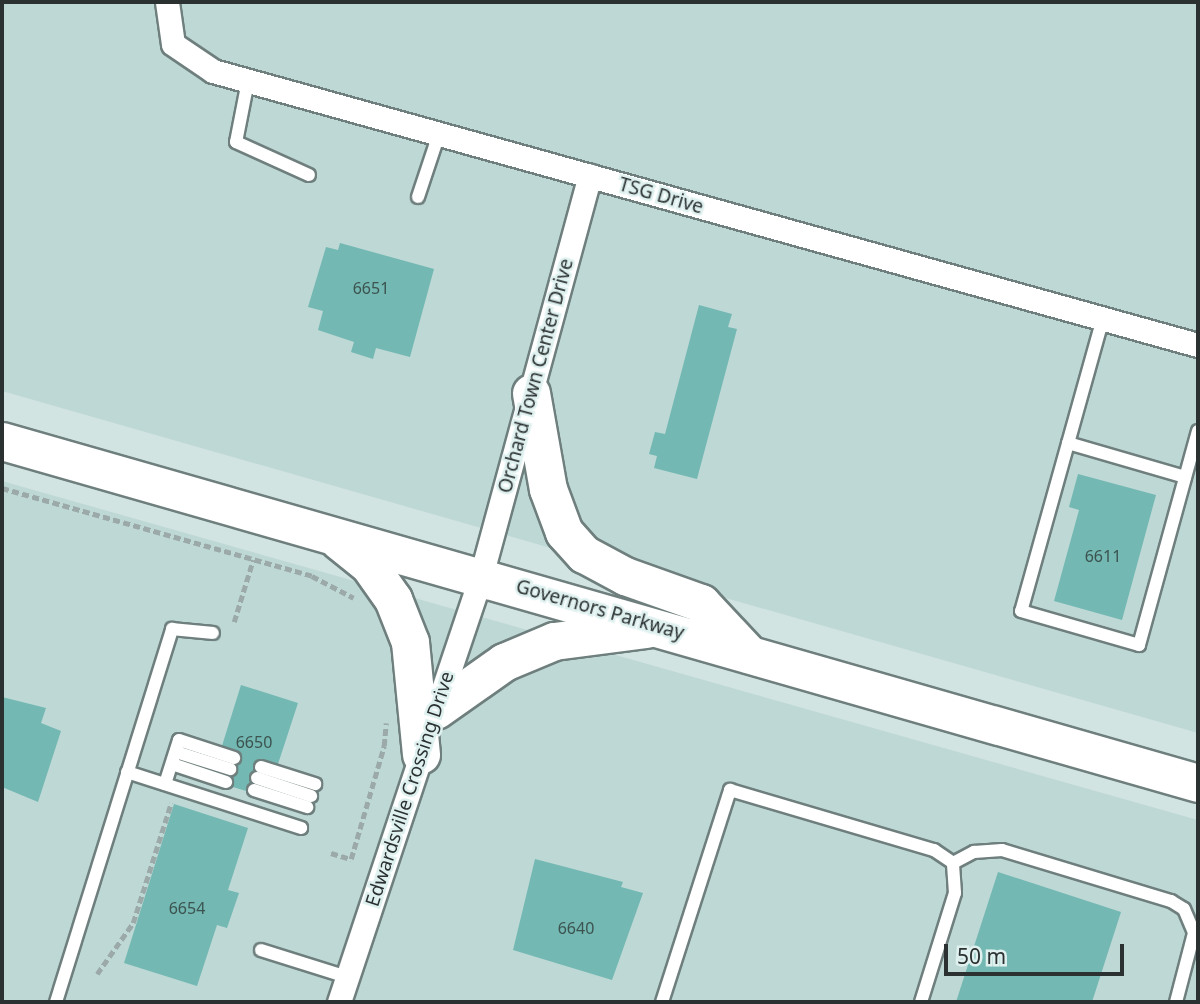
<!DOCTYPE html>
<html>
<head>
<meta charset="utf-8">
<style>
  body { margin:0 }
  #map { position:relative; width:1200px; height:1004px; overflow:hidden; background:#d2e4e2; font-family:"Noto Sans",sans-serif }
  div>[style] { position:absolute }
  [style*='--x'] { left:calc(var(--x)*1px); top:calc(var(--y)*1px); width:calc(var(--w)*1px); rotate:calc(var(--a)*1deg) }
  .built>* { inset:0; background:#bed8d6 }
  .building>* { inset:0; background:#73b8b2 }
  .path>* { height:4.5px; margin-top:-2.25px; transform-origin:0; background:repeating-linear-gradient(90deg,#9ba9a8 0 7px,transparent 0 10.5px) }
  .roads { filter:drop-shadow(2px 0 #6e7f7d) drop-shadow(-2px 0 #6e7f7d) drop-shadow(0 2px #6e7f7d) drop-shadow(0 -2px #6e7f7d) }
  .lane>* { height:12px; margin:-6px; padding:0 6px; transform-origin:6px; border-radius:6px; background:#fff }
  .street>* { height:23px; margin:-11.5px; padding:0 11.5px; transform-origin:11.5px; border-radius:11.5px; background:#fff }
  .primary>* { height:37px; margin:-18.5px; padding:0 18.5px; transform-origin:18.5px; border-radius:18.5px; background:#fff }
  span { translate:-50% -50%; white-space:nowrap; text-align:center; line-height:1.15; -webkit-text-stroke:5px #dff1ef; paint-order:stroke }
  .number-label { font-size:16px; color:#3c5350 }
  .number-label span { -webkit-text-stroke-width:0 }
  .street-label { font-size:19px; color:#2a3130 }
  .frame { position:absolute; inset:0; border:4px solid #2a3130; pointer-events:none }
  .scale { position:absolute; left:944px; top:944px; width:180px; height:32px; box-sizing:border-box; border:4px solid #2a3130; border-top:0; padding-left:9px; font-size:21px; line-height:24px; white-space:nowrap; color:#2a3130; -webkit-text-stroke:5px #dff1ef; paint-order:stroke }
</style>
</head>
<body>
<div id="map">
  <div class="built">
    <div style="clip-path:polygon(2px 2px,1198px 2px,1198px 733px,2px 391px)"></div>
    <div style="clip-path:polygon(2px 481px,1198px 820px,1198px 1002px,2px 1002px)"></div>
  </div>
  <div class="building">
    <div style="clip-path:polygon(340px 243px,434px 269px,410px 357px,376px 348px,373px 359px,351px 352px,354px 342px,318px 330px,323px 311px,308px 307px,326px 247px,338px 250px)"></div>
    <div style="clip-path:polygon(699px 305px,732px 314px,728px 327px,737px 329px,697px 479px,654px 468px,657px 456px,649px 454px,655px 432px,665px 434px)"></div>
    <div style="clip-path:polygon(1078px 474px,1156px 495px,1122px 620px,1054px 601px,1079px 510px,1069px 507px)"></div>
    <div style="clip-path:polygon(241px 685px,298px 703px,277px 767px,262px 763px,253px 793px,226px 785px,235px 754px,221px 749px)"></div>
    <div style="clip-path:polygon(2px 697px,46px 708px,41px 723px,61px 731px,38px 802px,2px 787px)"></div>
    <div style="clip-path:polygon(174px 804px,248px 828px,228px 890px,239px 893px,227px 928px,217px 925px,197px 986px,124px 963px)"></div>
    <div style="clip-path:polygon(535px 859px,623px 882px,621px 887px,643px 893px,612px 980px,513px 950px)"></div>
    <div style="clip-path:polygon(998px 872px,1121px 912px,1092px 1002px,956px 1002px)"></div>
  </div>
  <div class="path">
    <div style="--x:2;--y:488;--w:322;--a:15.8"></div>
    <div style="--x:312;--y:576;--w:47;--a:27.6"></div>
    <div style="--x:234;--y:622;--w:65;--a:-73"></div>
    <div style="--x:331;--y:853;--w:21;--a:17"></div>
    <div style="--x:351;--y:859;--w:118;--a:-73.7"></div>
    <div style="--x:384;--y:746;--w:23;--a:-85"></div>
    <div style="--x:97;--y:974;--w:62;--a:-54.8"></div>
    <div style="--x:133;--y:923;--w:126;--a:-72.4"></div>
  </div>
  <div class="roads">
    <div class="lane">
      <div style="--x:248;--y:81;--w:62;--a:101.1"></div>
      <div style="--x:236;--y:142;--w:80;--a:24.3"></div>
      <div style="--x:418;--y:197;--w:66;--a:-71.6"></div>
      <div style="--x:1103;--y:318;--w:304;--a:105.6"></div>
      <div style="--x:1021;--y:611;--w:123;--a:16.1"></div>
      <div style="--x:1139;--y:645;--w:222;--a:-74.6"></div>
      <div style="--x:1068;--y:443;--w:122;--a:16.2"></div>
      <div style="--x:176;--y:752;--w:57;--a:17.5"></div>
      <div style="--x:172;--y:764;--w:57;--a:18.4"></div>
      <div style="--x:261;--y:767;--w:57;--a:17.5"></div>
      <div style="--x:127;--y:772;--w:183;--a:17.8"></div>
      <div style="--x:257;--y:778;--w:57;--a:18.4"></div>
      <div style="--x:165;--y:784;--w:46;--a:-72.3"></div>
      <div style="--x:179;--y:740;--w:58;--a:18.1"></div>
      <div style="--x:254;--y:790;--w:56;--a:17.8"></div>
      <div style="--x:261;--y:950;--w:90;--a:17.4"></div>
      <div style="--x:56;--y:1002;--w:391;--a:-72.7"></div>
      <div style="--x:172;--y:629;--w:41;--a:5.6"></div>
      <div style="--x:662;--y:1002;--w:223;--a:-72.2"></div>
      <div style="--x:730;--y:790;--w:213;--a:16.4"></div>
      <div style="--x:934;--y:850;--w:23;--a:34"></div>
      <div style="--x:921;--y:1002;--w:114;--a:-72.7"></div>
      <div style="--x:955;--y:893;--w:30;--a:-94"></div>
      <div style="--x:953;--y:863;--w:24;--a:-28"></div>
      <div style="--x:974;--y:852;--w:28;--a:-4"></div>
      <div style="--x:1002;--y:850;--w:177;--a:16.8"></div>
      <div style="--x:1171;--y:901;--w:15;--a:32"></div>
      <div style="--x:1184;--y:909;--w:26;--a:67"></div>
      <div style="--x:1194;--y:933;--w:71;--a:104.6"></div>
    </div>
    <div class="street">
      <div style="--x:167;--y:2;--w:42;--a:81.9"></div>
      <div style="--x:173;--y:44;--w:48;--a:34"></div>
      <div style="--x:213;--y:71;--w:1022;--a:15.55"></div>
      <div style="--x:436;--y:710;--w:141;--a:-71.4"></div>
      <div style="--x:481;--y:576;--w:415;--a:-74.8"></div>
      <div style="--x:339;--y:1002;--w:273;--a:-71.6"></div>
    </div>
    <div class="primary">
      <div style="--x:531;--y:393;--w:97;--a:80"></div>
      <div style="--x:548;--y:489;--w:46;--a:69.6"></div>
      <div style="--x:564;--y:532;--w:30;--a:48"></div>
      <div style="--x:584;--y:554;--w:47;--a:28.2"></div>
      <div style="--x:625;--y:576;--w:81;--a:19.6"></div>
      <div style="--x:701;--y:603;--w:67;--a:46.8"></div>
      <div style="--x:2;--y:441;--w:1244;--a:15.96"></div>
      <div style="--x:338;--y:540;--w:40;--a:39"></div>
      <div style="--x:369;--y:565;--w:42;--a:54.8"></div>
      <div style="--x:393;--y:599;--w:46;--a:68.4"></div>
      <div style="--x:410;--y:642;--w:113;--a:84.4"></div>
      <div style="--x:436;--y:710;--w:83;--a:-35.2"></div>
      <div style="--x:504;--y:662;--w:54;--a:-22.8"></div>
      <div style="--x:554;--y:641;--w:93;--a:-7.4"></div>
    </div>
  </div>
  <div class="number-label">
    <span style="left:371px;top:288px">6651</span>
    <span style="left:1103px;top:556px">6611</span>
    <span style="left:254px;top:742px">6650</span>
    <span style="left:187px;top:908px">6654</span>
    <span style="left:576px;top:928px">6640</span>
  </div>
  <div class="street-label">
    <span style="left:661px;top:196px;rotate:16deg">TSG Drive</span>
    <span style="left:536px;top:376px;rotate:-75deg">Orchard Town Center Drive</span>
    <span style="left:600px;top:610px;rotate:16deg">Governors Parkway</span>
    <span style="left:410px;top:789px;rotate:-72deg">Edwardsville Crossing Drive</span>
  </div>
  <div class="frame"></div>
  <div class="scale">50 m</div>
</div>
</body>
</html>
